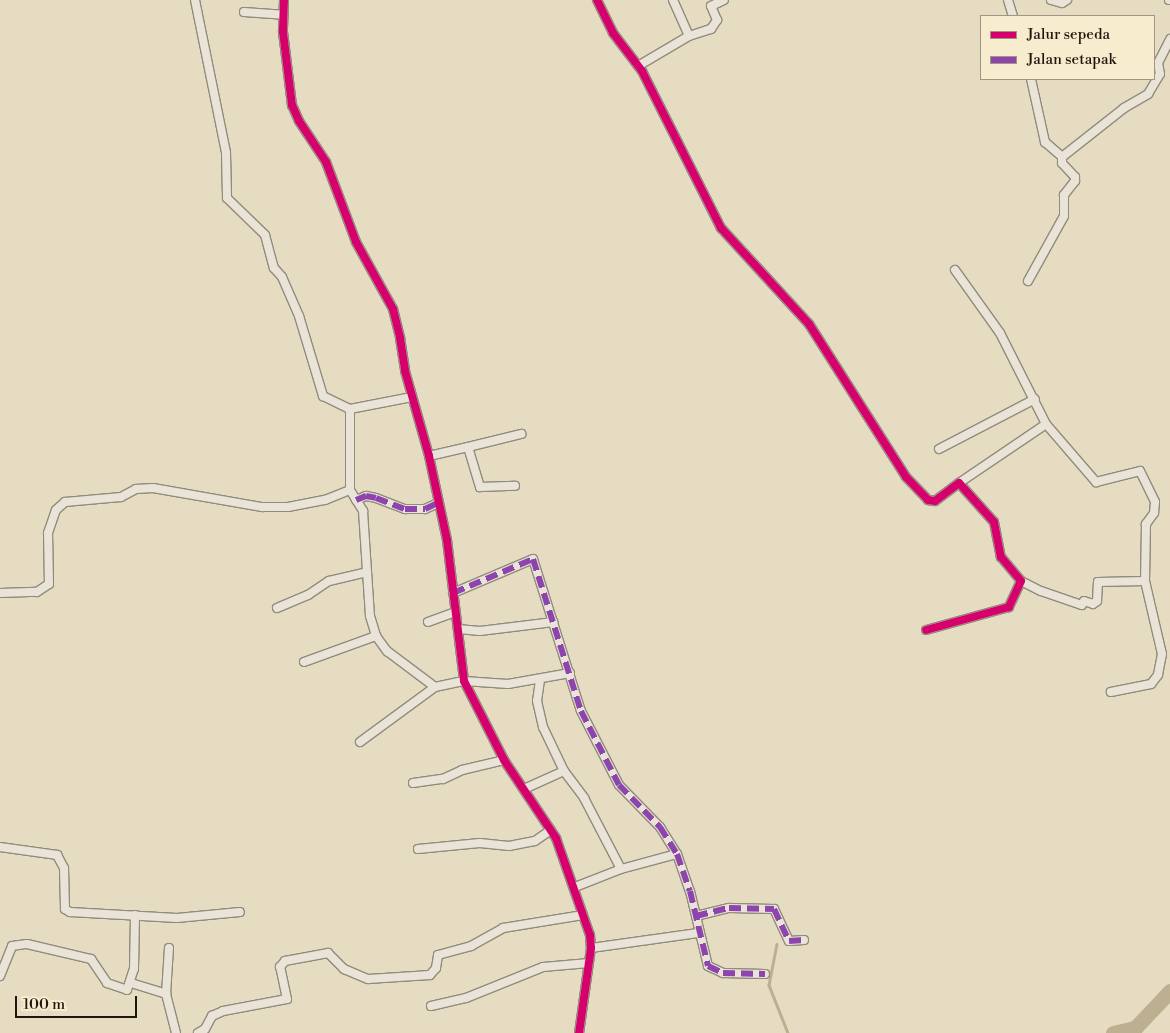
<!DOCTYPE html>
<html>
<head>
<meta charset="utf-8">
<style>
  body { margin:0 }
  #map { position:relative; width:1170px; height:1033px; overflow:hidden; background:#e5dcc2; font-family:"Libre Bodoni",serif }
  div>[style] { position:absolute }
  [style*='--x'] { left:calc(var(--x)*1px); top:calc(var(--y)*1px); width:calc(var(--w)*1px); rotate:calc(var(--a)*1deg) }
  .stream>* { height:2.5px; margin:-1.25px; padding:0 1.25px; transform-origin:1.25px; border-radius:1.25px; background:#bdb091 }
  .river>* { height:15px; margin:-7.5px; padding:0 7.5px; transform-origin:7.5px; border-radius:7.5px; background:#bdb091 }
  .roads { filter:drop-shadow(1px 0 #918b7c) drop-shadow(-1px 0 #918b7c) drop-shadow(0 1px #918b7c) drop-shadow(0 -1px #918b7c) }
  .minor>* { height:8px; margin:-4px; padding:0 4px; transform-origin:4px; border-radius:4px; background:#e9e4d7 }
  .quiet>* { height:6px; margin-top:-3px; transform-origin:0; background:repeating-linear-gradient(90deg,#8e44ad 0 12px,transparent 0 18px) }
  .cycleway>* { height:8px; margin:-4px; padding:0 4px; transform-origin:4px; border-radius:4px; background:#d6006c }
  span { translate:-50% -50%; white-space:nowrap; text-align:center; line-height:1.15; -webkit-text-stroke:4px #f7ecce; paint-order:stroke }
  .legend { position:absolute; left:980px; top:15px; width:175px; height:65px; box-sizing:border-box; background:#f7ecce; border:1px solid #a19681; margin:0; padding:6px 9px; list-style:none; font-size:15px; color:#21160e }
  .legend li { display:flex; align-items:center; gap:10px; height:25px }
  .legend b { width:25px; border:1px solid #a19681 }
  .scale { position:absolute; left:15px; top:996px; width:122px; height:22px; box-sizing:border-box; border:2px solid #21160e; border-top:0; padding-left:6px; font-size:15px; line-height:18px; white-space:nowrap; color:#21160e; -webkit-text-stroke:4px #f7ecce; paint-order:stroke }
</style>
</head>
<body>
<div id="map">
  <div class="stream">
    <div style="--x:777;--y:944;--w:42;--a:101"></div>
    <div style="--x:769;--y:985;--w:52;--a:68.4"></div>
  </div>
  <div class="river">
    <div style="--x:1113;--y:1033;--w:23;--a:-13"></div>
    <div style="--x:1135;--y:1028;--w:51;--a:-46.6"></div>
  </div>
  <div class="roads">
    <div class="minor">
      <div style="--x:195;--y:0;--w:156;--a:78.5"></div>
      <div style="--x:226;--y:153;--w:45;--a:88.7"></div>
      <div style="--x:227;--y:198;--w:53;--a:44.2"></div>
      <div style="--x:265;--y:235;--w:34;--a:75"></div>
      <div style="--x:274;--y:268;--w:12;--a:48"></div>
      <div style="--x:282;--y:277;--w:43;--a:66.4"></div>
      <div style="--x:299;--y:316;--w:84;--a:73.3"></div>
      <div style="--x:323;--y:396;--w:30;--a:26"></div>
      <div style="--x:350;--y:409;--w:81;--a:90"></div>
      <div style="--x:350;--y:490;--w:25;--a:58"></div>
      <div style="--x:363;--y:511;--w:105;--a:86.2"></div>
      <div style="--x:370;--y:616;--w:21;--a:73"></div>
      <div style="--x:376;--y:636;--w:19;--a:54"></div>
      <div style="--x:387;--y:651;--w:60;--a:36.9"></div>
      <div style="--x:435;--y:687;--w:30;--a:-12"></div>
      <div style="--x:464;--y:681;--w:44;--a:3.9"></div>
      <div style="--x:508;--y:684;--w:63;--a:-10.1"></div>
      <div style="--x:284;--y:0;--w:32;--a:92"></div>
      <div style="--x:283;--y:32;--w:74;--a:83"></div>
      <div style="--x:292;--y:105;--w:17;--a:66"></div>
      <div style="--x:299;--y:121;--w:49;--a:56.6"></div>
      <div style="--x:326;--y:162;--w:85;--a:69.4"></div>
      <div style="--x:356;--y:242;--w:77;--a:61.1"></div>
      <div style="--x:393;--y:309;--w:30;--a:76"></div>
      <div style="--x:400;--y:338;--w:33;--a:81"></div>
      <div style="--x:405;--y:371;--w:88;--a:74.2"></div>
      <div style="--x:429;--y:456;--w:86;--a:77.9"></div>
      <div style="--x:447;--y:540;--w:142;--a:83.1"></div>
      <div style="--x:464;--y:681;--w:89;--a:63.1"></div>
      <div style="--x:504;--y:760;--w:94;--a:56.3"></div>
      <div style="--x:556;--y:838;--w:103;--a:70.7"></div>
      <div style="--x:590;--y:935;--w:13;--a:86"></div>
      <div style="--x:591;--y:948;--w:86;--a:98"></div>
      <div style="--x:597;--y:0;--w:37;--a:64"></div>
      <div style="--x:613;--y:33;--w:48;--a:52.7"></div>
      <div style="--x:642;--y:71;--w:176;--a:63.3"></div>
      <div style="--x:721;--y:228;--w:130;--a:47.5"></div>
      <div style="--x:809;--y:324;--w:181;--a:57.6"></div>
      <div style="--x:906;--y:477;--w:32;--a:46"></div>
      <div style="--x:928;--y:500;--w:7;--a:8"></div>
      <div style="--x:935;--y:501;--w:30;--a:-37"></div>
      <div style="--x:959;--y:483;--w:52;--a:48.1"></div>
      <div style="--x:994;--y:522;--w:36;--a:79"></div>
      <div style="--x:1001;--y:557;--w:31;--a:50"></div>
      <div style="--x:1021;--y:581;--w:29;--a:115"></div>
      <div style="--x:1009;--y:607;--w:86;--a:164.5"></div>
      <div style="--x:673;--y:0;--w:39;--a:66"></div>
      <div style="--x:1008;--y:0;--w:17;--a:73"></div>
      <div style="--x:1051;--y:0;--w:11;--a:15"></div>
      <div style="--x:1062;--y:3;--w:6;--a:-31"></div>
      <div style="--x:1169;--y:0;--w:1;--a:0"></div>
      <div style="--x:244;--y:12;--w:39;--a:4"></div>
      <div style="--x:638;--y:66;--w:59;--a:-30.5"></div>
      <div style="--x:689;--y:36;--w:23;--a:-18"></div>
      <div style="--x:711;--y:29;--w:11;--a:-56"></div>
      <div style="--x:717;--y:20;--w:15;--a:-113"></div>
      <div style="--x:711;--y:6;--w:14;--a:-25"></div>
      <div style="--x:1031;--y:79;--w:65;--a:77.5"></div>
      <div style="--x:1045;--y:142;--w:23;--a:41"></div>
      <div style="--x:1062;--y:157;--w:79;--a:-38.3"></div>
      <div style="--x:1124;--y:108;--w:28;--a:-30"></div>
      <div style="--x:1148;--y:94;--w:23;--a:-59"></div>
      <div style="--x:1160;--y:74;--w:11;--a:-100"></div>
      <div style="--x:1158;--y:63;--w:27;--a:-63"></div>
      <div style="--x:955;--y:270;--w:77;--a:54.5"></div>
      <div style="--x:1000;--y:333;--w:102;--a:63.2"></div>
      <div style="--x:1028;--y:281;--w:74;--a:-61"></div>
      <div style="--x:1064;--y:216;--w:21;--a:-90"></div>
      <div style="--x:1064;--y:195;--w:18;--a:-52"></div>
      <div style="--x:1075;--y:181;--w:4;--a:-90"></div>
      <div style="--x:1075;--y:177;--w:19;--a:-133"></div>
      <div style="--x:1062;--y:163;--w:6;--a:-90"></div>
      <div style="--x:350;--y:409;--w:63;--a:-11"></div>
      <div style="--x:468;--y:447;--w:55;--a:-13.8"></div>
      <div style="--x:939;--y:449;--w:108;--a:-27.5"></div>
      <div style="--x:429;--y:456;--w:40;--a:-13"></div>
      <div style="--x:468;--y:447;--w:42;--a:73.3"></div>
      <div style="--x:480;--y:487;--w:35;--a:-2"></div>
      <div style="--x:959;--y:483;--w:105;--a:-34.1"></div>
      <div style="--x:1046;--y:424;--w:77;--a:49.2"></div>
      <div style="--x:1096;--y:482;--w:45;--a:-14"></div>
      <div style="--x:1140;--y:471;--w:34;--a:64"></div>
      <div style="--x:1155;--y:502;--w:11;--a:95"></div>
      <div style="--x:1154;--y:513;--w:14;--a:126"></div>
      <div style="--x:1146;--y:524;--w:57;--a:91"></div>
      <div style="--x:356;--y:500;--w:11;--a:-22"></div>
      <div style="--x:366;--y:496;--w:10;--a:11"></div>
      <div style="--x:376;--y:498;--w:31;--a:21"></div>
      <div style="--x:405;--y:509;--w:20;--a:0"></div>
      <div style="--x:425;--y:509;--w:14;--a:-25"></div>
      <div style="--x:1021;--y:581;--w:22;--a:27"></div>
      <div style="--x:1041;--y:591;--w:43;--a:18.9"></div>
      <div style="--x:1082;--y:605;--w:4;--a:-63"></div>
      <div style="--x:1084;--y:601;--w:9;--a:18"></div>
      <div style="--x:1093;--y:604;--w:5;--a:-37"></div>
      <div style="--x:1097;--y:601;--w:19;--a:-87"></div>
      <div style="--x:1098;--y:582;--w:47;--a:-1.2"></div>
      <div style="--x:1145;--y:581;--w:75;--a:76.9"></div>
      <div style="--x:1162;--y:654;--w:21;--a:101"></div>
      <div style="--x:1158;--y:675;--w:11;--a:128"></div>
      <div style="--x:1151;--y:684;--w:41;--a:168.7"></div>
      <div style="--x:0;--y:593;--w:37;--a:-2"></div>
      <div style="--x:37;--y:592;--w:14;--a:-34"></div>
      <div style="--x:49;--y:584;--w:51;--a:-91.1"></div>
      <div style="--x:48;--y:533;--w:24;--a:-71"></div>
      <div style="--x:56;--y:510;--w:12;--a:-42"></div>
      <div style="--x:65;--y:502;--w:56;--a:-5.1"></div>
      <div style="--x:121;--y:497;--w:17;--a:-28"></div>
      <div style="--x:136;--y:489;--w:17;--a:-3"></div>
      <div style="--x:153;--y:488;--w:111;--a:9.9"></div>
      <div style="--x:262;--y:507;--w:26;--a:0"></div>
      <div style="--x:288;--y:507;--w:38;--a:-11"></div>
      <div style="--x:325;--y:500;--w:27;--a:-22"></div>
      <div style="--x:453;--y:593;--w:87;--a:-23"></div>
      <div style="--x:533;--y:559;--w:159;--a:72.5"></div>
      <div style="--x:581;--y:711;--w:83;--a:62.8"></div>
      <div style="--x:619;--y:785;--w:59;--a:45.7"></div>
      <div style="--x:660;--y:827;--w:32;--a:58"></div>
      <div style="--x:677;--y:854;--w:39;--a:71"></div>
      <div style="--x:690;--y:891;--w:77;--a:76.5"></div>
      <div style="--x:708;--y:966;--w:17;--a:25"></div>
      <div style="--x:723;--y:973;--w:42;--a:1.4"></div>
      <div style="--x:277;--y:608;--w:34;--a:-23"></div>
      <div style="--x:308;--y:595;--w:25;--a:-34"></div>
      <div style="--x:329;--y:581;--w:39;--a:-13"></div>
      <div style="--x:428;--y:622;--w:29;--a:-20"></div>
      <div style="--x:458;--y:629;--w:22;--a:5"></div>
      <div style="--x:480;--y:631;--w:74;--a:-7"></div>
      <div style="--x:304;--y:662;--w:77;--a:-19.9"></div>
      <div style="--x:540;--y:680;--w:21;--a:98"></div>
      <div style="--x:537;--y:701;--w:27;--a:77"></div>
      <div style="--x:543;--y:727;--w:49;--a:64.5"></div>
      <div style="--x:564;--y:771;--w:34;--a:53"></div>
      <div style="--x:584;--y:798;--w:80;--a:62.5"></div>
      <div style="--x:360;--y:742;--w:93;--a:-36.3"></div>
      <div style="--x:413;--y:783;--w:30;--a:-8"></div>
      <div style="--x:443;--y:779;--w:21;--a:-25"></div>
      <div style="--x:462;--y:770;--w:43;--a:-13.4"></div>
      <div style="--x:524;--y:789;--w:44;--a:-24.2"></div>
      <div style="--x:0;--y:847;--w:58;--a:8"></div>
      <div style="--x:57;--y:855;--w:15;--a:62"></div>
      <div style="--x:64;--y:868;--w:41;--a:88.6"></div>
      <div style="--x:65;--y:909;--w:6;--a:31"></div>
      <div style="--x:70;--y:912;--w:107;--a:3.2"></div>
      <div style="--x:177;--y:918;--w:63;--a:-5.4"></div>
      <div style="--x:418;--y:849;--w:62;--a:-5.5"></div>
      <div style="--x:480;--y:843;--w:29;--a:6"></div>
      <div style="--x:509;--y:846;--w:26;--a:-11"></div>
      <div style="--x:535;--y:841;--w:19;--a:-35"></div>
      <div style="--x:575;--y:887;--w:49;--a:-21.4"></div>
      <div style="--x:621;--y:869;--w:58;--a:-15"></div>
      <div style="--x:696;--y:916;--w:34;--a:-14"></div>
      <div style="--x:729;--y:908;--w:45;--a:1.3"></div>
      <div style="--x:774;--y:909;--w:35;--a:65"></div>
      <div style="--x:789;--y:941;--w:15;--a:-4"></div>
      <div style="--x:591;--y:948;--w:108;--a:-8"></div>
      <div style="--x:0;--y:976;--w:32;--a:-68"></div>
      <div style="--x:12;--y:946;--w:15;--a:-8"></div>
      <div style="--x:27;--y:944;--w:66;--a:13.2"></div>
      <div style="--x:91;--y:959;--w:29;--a:56"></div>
      <div style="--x:107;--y:983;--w:21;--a:19"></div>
      <div style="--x:127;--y:990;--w:22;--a:-72"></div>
      <div style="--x:134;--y:969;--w:54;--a:-88.9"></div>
      <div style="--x:131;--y:983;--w:37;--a:17"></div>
      <div style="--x:166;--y:994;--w:40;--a:75.6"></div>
      <div style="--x:166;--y:994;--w:46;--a:-86.3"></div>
      <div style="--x:431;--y:1006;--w:36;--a:-13"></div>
      <div style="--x:466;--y:998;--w:83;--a:-21.9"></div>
      <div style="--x:543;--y:967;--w:46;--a:-5"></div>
      <div style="--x:198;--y:1033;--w:8;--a:-30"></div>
      <div style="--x:205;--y:1029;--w:15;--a:-62"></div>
      <div style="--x:212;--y:1016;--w:12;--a:-24"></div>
      <div style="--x:223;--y:1011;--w:65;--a:-10.6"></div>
      <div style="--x:287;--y:999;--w:33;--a:-102"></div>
      <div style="--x:280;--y:967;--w:8;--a:-50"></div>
      <div style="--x:285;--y:961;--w:44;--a:-10.5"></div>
      <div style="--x:328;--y:953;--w:23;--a:45"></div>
      <div style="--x:344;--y:969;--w:26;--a:23"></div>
      <div style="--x:368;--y:979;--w:62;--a:-3.7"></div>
      <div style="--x:430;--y:975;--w:9;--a:-49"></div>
      <div style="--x:436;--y:968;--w:13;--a:-81"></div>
      <div style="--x:438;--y:955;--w:34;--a:-15"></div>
      <div style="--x:471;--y:946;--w:37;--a:-29"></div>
      <div style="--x:503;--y:928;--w:81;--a:-9.2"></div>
    </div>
  </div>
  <div class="quiet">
    <div style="--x:356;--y:500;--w:11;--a:-22"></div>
    <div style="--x:366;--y:496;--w:10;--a:11"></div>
    <div style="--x:376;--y:498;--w:31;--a:21"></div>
    <div style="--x:405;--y:509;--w:20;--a:0"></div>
    <div style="--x:425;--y:509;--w:14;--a:-25"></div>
    <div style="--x:453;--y:593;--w:87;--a:-23"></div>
    <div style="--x:533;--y:559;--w:159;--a:72.5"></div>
    <div style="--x:581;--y:711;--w:83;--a:62.8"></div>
    <div style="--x:619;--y:785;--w:59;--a:45.7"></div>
    <div style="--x:660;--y:827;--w:32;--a:58"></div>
    <div style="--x:677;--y:854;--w:39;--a:71"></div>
    <div style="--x:690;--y:891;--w:77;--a:76.5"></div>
    <div style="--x:708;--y:966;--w:17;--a:25"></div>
    <div style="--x:723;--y:973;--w:42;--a:1.4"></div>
    <div style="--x:696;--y:916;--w:34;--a:-14"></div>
    <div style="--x:729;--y:908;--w:45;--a:1.3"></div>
    <div style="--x:774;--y:909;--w:35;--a:65"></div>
    <div style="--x:789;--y:941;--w:15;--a:-4"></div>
  </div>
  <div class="cycleway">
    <div style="--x:284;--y:0;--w:32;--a:92"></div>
    <div style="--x:283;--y:32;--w:74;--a:83"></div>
    <div style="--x:292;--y:105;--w:17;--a:66"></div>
    <div style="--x:299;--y:121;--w:49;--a:56.6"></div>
    <div style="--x:326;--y:162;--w:85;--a:69.4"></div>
    <div style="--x:356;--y:242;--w:77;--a:61.1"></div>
    <div style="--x:393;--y:309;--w:30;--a:76"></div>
    <div style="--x:400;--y:338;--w:33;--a:81"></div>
    <div style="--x:405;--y:371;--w:88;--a:74.2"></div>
    <div style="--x:429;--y:456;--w:86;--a:77.9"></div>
    <div style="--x:447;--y:540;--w:142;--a:83.1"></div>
    <div style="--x:464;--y:681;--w:89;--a:63.1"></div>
    <div style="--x:504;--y:760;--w:94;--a:56.3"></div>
    <div style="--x:556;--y:838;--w:103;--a:70.7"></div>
    <div style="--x:590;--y:935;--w:13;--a:86"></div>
    <div style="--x:591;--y:948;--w:86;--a:98"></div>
    <div style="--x:597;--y:0;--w:37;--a:64"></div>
    <div style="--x:613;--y:33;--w:48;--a:52.7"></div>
    <div style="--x:642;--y:71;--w:176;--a:63.3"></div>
    <div style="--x:721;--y:228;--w:130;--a:47.5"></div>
    <div style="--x:809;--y:324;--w:181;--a:57.6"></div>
    <div style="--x:906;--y:477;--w:32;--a:46"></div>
    <div style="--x:928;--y:500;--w:7;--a:8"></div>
    <div style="--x:935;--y:501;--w:30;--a:-37"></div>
    <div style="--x:959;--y:483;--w:52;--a:48.1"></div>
    <div style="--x:994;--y:522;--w:36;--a:79"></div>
    <div style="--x:1001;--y:557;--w:31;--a:50"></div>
    <div style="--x:1021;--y:581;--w:29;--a:115"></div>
    <div style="--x:1009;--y:607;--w:86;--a:164.5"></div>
  </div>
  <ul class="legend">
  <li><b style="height:6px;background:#d6006c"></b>Jalur sepeda</li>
  <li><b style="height:6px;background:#8e44ad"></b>Jalan setapak</li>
  </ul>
  <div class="scale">100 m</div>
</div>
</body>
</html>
